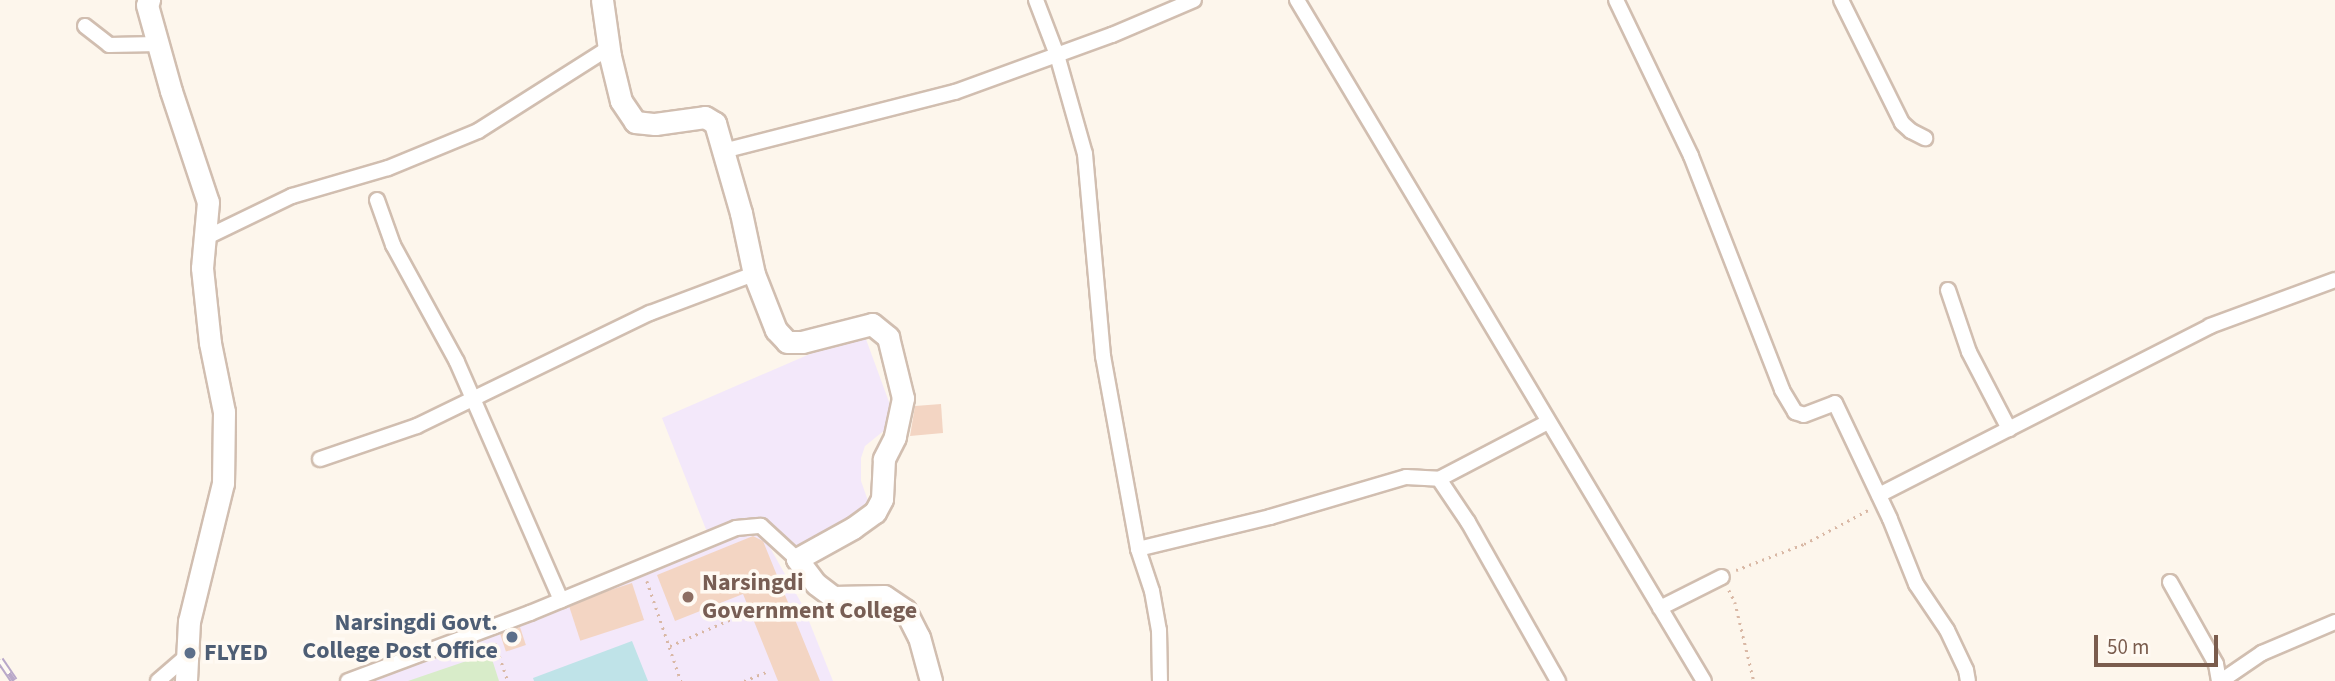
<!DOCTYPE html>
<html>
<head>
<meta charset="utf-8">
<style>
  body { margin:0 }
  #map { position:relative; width:2335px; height:681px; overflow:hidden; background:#fdf6ec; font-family:"Source Sans 3",sans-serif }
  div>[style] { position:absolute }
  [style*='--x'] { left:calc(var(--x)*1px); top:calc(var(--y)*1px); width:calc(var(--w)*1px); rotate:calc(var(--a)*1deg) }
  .education>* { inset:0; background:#f3e8fa }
  .green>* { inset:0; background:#d8ecc9 }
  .water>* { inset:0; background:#bfe3e8 }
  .building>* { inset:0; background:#f3d5c3; transform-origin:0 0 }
  .path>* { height:2.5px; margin-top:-1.25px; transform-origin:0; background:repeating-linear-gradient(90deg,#d9b8a5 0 2px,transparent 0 7px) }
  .roads { filter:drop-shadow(2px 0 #d1beb0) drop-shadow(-2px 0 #d1beb0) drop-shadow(0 2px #d1beb0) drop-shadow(0 -2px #d1beb0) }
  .street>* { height:14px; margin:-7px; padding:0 7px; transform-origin:7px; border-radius:7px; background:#fff }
  .secondary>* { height:21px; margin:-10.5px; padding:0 10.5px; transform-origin:10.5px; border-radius:10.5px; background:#fff }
  .rail>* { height:8px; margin-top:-4px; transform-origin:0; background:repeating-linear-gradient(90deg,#fffaf3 0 16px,#b9a8c9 0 32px); box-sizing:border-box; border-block:2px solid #b9a8c9 }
  .dots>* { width:19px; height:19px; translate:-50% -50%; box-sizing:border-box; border:4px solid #fffaf3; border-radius:50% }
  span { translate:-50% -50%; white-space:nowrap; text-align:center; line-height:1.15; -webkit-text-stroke:7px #fffaf3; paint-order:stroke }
  .education-label { font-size:24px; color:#785e54; font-weight:700 }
  .left { translate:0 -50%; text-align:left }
  .service-label { font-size:24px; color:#4e5e75; font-weight:700 }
  .right { translate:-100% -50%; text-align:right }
  .scale { position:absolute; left:2094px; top:635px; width:124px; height:32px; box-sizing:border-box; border:4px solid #7a5c4d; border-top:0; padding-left:9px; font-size:21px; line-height:24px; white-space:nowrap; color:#7a5c4d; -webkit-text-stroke:5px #fffaf3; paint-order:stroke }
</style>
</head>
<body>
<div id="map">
  <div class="education">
    <div style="clip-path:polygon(863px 331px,896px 421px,865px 446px,861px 458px,861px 481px,872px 512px,793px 548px,774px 527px,760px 519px,709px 537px,662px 418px)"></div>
    <div style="clip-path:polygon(760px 530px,803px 606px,833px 681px,358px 681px,725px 537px)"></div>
  </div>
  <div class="green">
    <div style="clip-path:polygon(490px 653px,499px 681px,408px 681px)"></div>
  </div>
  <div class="water">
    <div style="clip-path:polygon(632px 641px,648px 681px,534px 681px,533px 678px)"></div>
  </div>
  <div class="building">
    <div style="clip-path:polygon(941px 404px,943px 433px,910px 436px,915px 406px)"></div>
    <div style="clip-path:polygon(753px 536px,763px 541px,820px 681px,778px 681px,743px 594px,675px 621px,657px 575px)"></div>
    <div style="left:632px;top:583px;width:39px;height:67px;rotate:72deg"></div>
    <div style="left:520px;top:627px;width:19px;height:21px;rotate:72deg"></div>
  </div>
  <div class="path">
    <div style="--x:1736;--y:570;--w:73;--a:-20.9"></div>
    <div style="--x:1804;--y:544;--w:75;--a:-27.9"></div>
    <div style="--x:647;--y:581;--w:106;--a:71.2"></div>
    <div style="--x:1729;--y:590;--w:13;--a:63"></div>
    <div style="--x:1735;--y:602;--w:81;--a:76.5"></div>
    <div style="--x:495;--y:643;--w:40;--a:71.1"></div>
    <div style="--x:670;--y:646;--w:84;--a:-23.8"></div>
    <div style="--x:744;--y:681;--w:27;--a:-22"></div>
  </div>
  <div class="roads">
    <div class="street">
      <div style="--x:1036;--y:0;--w:59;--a:69.1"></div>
      <div style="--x:1057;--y:55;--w:103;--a:74.2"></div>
      <div style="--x:1085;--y:154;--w:203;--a:84.9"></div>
      <div style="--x:1103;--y:356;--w:196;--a:79.7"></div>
      <div style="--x:1138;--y:549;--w:44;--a:71.6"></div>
      <div style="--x:1152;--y:591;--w:40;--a:80"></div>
      <div style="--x:1159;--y:630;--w:51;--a:88.9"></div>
      <div style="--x:1297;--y:0;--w:793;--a:59.14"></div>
      <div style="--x:1616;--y:0;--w:173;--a:64.3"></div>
      <div style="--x:1691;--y:156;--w:251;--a:68.7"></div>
      <div style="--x:1782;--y:390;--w:26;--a:59"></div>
      <div style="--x:1795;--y:412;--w:9;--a:18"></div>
      <div style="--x:1804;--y:415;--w:33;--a:-21"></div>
      <div style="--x:1835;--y:403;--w:128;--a:64.6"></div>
      <div style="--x:1890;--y:519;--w:70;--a:68.2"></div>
      <div style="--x:1916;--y:584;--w:55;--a:56"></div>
      <div style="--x:1947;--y:630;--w:44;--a:64.6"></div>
      <div style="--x:1966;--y:670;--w:11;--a:80"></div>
      <div style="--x:1841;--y:0;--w:137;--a:63.6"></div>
      <div style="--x:1902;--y:123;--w:12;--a:42"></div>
      <div style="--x:1911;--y:131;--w:16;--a:27"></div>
      <div style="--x:85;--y:26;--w:31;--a:38"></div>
      <div style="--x:109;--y:45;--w:49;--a:-1.2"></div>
      <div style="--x:723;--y:151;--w:239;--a:-14.3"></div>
      <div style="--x:955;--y:92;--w:167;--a:-20"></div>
      <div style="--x:1112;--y:35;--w:89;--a:-23.1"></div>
      <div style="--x:377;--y:200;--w:48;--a:70.4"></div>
      <div style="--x:393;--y:245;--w:133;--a:61.3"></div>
      <div style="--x:457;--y:362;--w:260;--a:66.4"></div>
      <div style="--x:205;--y:238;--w:97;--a:-25.8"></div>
      <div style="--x:292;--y:196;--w:100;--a:-16.3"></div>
      <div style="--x:388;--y:168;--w:97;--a:-22.3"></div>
      <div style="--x:478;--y:131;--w:155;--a:-32.4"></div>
      <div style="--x:1948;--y:290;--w:65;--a:71.3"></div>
      <div style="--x:1969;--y:352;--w:87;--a:62.5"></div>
      <div style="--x:320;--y:459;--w:102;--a:-18.8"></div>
      <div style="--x:417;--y:426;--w:259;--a:-25.9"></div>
      <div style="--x:650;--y:313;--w:111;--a:-20.6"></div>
      <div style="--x:1439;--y:479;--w:123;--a:-27.6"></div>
      <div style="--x:1879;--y:495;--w:372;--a:-27"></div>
      <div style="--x:2210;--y:326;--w:133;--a:-20.2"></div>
      <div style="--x:1138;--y:549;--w:136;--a:-13.6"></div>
      <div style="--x:1270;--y:517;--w:142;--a:-16.4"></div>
      <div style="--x:1406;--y:477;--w:33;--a:3"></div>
      <div style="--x:1439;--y:479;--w:52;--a:56"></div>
      <div style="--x:1468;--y:522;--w:183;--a:60.5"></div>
      <div style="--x:2170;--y:582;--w:94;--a:60.7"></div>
      <div style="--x:2216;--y:664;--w:17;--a:80"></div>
      <div style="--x:1660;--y:608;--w:69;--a:-26.6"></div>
      <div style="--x:158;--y:681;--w:35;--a:-41"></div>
      <div style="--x:348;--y:681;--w:194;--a:-20.5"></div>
      <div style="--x:530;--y:613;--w:223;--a:-22.4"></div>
      <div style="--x:736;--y:528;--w:25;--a:-5"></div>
      <div style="--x:761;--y:526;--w:49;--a:42.5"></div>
      <div style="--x:2221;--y:681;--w:50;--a:-34.3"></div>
      <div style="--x:2262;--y:653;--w:79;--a:-23"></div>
    </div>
    <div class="secondary">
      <div style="--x:149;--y:0;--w:5;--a:112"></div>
      <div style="--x:147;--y:5;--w:89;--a:74.4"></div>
      <div style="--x:171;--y:91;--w:117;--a:71.6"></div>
      <div style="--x:208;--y:202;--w:66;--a:95.2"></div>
      <div style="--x:202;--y:268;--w:75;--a:83.9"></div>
      <div style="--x:210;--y:343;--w:70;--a:78.5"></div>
      <div style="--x:224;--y:412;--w:71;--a:90.8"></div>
      <div style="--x:223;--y:483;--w:142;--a:103.8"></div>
      <div style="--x:189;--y:621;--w:60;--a:92.9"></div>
      <div style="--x:602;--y:0;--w:57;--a:81.9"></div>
      <div style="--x:610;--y:56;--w:46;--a:76.3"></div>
      <div style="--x:621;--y:101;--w:25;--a:56"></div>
      <div style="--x:635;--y:122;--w:20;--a:6"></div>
      <div style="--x:655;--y:124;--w:50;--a:-8"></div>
      <div style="--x:705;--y:117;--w:12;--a:31"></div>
      <div style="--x:715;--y:123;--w:94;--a:73.9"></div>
      <div style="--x:741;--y:213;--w:62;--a:78"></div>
      <div style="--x:754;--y:274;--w:60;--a:68.6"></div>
      <div style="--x:776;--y:330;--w:16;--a:47"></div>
      <div style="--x:787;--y:342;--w:15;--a:0"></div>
      <div style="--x:802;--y:342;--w:72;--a:-14.4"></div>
      <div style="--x:872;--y:324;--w:21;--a:39"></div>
      <div style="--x:888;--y:337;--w:63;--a:76.2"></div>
      <div style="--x:903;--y:398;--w:40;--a:102"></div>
      <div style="--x:895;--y:437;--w:25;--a:117"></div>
      <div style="--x:884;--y:459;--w:40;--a:92.9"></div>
      <div style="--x:882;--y:499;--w:15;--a:118"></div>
      <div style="--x:875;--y:512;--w:27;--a:144"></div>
      <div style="--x:853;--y:528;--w:64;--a:151"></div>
      <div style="--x:797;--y:559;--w:31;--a:53"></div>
      <div style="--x:816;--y:584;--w:21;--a:37"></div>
      <div style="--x:833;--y:597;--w:51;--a:-1.1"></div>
      <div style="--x:884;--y:596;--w:25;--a:34"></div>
      <div style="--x:905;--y:610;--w:30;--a:63"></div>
      <div style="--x:919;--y:637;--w:46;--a:74.7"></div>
    </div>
  </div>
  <div class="rail">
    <div style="--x:0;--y:660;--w:25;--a:56"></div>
  </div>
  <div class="dots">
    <div style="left:688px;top:597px;background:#8d6e63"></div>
    <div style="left:512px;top:637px;background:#5c6f8a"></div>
    <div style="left:190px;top:653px;background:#5c6f8a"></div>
  </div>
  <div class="education-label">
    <span class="left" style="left:702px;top:597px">Narsingdi<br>Government College</span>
  </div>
  <div class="service-label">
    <span class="right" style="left:498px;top:637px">Narsingdi Govt.<br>College Post Office</span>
    <span class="left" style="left:204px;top:653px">FLYED</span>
  </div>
  <div class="scale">50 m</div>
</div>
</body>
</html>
